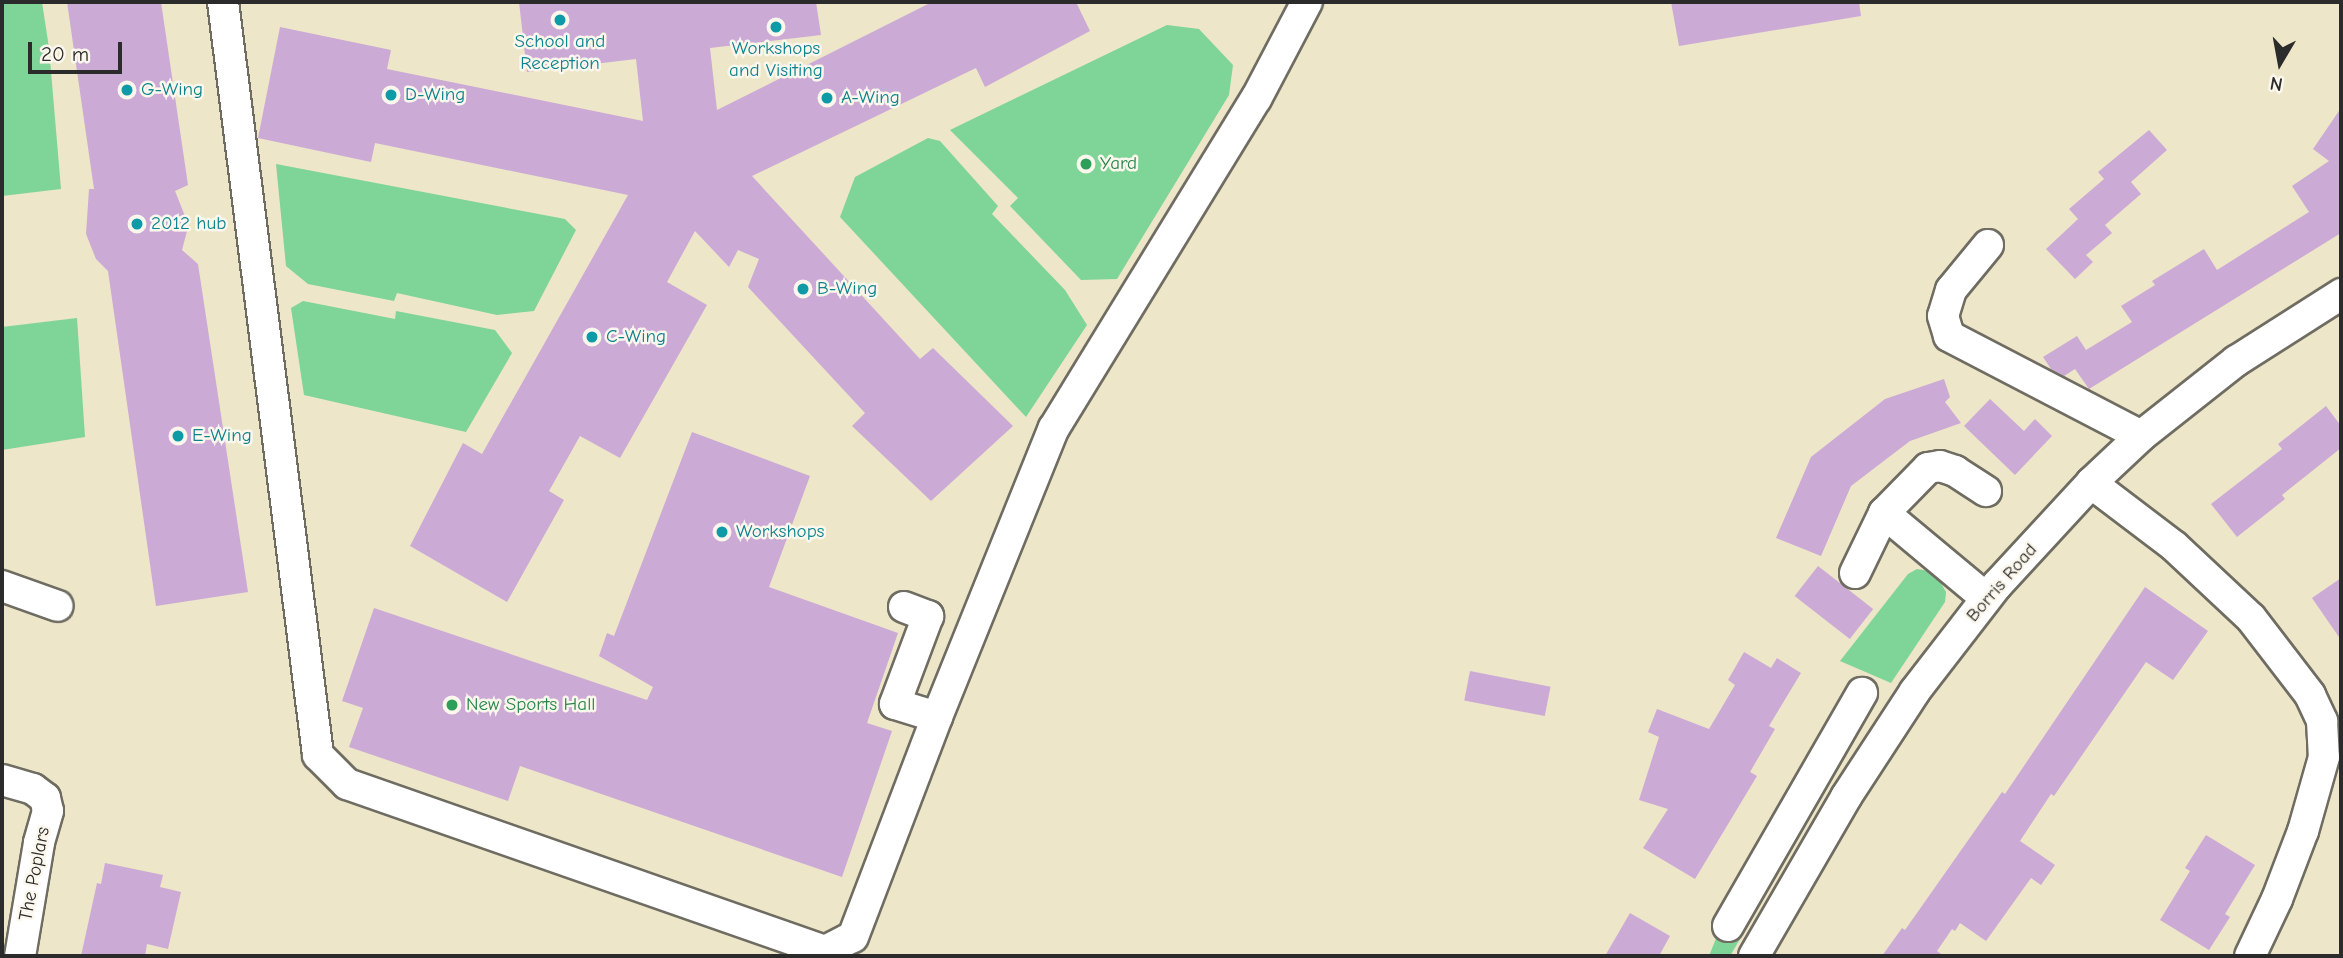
<!DOCTYPE html>
<html>
<head>
<meta charset="utf-8">
<style>
  body { margin:0 }
  #map { position:relative; width:2343px; height:958px; overflow:hidden; background:#ede6c8; font-family:"Comic Neue",sans-serif }
  div>[style] { position:absolute }
  [style*='--x'] { left:calc(var(--x)*1px); top:calc(var(--y)*1px); width:calc(var(--w)*1px); rotate:calc(var(--a)*1deg) }
  .green>* { inset:0; background:#7fd497 }
  .building>* { inset:0; background:#ccaad6; transform-origin:0 0 }
  .roads { filter:drop-shadow(2px 0 #6f6c62) drop-shadow(-2px 0 #6f6c62) drop-shadow(0 2px #6f6c62) drop-shadow(0 -2px #6f6c62) }
  .minor>* { height:30px; margin:-15px; padding:0 15px; transform-origin:15px; border-radius:15px; background:#fff }
  .dots>* { width:19px; height:19px; translate:-50% -50%; box-sizing:border-box; border:4px solid #fbf7ec; border-radius:50% }
  span { translate:-50% -50%; white-space:nowrap; text-align:center; line-height:1.15; -webkit-text-stroke:5px #fbf7ec; paint-order:stroke }
  .culture-label { font-size:19px; color:#0d838f }
  .left { translate:0 -50%; text-align:left }
  .leisure-label { font-size:19px; color:#27864d }
  .street-label { font-size:19px; color:#2b2b2b }
  .frame { position:absolute; inset:0; border:4px solid #2b2b2b; pointer-events:none }
  .north { position:absolute; left:2245px; top:28px; width:70px; height:70px; -webkit-text-stroke:5px #fbf7ec; paint-order:stroke; rotate:190deg; font-size:19px; font-weight:700; line-height:28px; text-align:center; color:#2b2b2b }
  .north::after { content:''; display:block; margin:auto; width:24px; height:32px; background:#2b2b2b; clip-path:polygon(50% 0,100% 100%,50% 72%,0 100%) }
  .scale { position:absolute; left:28px; top:42px; width:94px; height:32px; box-sizing:border-box; border:4px solid #2b2b2b; border-top:0; padding-left:9px; font-size:21px; line-height:24px; white-space:nowrap; color:#2b2b2b; -webkit-text-stroke:5px #fbf7ec; paint-order:stroke }
</style>
</head>
<body>
<div id="map">
  <div class="green">
    <div style="clip-path:polygon(2px 2px,42px 2px,49px 48px,61px 189px,2px 196px)"></div>
    <div style="clip-path:polygon(1167px 25px,1199px 29px,1233px 65px,1229px 95px,1117px 279px,1081px 280px,1010px 206px,1018px 198px,950px 130px)"></div>
    <div style="clip-path:polygon(928px 138px,940px 141px,998px 206px,992px 214px,1065px 290px,1087px 325px,1026px 417px,840px 217px,855px 177px)"></div>
    <div style="clip-path:polygon(276px 164px,565px 219px,576px 230px,534px 311px,497px 315px,397px 293px,394px 301px,308px 284px,286px 266px)"></div>
    <div style="clip-path:polygon(303px 301px,395px 319px,396px 311px,495px 330px,512px 353px,466px 432px,304px 395px,291px 308px)"></div>
    <div style="clip-path:polygon(77px 318px,85px 437px,2px 450px,2px 327px)"></div>
    <div style="clip-path:polygon(1917px 569px,1929px 571px,1941px 583px,1946px 592px,1945px 602px,1891px 683px,1840px 661px,1908px 574px)"></div>
    <div style="clip-path:polygon(1719px 931px,1740px 939px,1730px 956px,1709px 956px)"></div>
  </div>
  <div class="building">
    <div style="clip-path:polygon(67px 2px,161px 2px,188px 185px,175px 191px,185px 216px,187px 231px,182px 250px,198px 264px,248px 592px,156px 606px,108px 271px,96px 259px,86px 234px,89px 189px,94px 189px)"></div>
    <div style="clip-path:polygon(519px 2px,816px 2px,821px 35px,710px 48px,717px 110px,932px 2px,1076px 2px,1090px 31px,985px 87px,976px 68px,752px 176px,920px 359px,933px 348px,1013px 426px,931px 501px,852px 426px,865px 413px,748px 287px,759px 259px,738px 250px,729px 267px,695px 231px,667px 282px,707px 305px,620px 458px,580px 436px,549px 491px,564px 500px,507px 602px,410px 546px,463px 443px,482px 454px,628px 195px,375px 143px,371px 162px,258px 138px,280px 27px,391px 50px,387px 69px,643px 121px,636px 59px,527px 72px)"></div>
    <div style="clip-path:polygon(1671px 2px,1859px 2px,1861px 16px,1679px 46px)"></div>
    <div style="clip-path:polygon(2341px 108px,2341px 233px,2089px 389px,2075px 369px,2064px 376px,2051px 369px,2043px 357px,2077px 336px,2086px 350px,2132px 322px,2121px 306px,2155px 285px,2152px 281px,2204px 249px,2217px 270px,2309px 212px,2292px 186px,2329px 161px,2313px 149px)"></div>
    <div style="clip-path:polygon(2149px 130px,2167px 150px,2131px 182px,2141px 194px,2105px 225px,2112px 233px,2086px 255px,2093px 262px,2075px 279px,2046px 249px,2078px 219px,2069px 209px,2104px 179px,2098px 172px)"></div>
    <div style="clip-path:polygon(1944px 379px,1950px 397px,1945px 402px,1961px 423px,1910px 441px,1851px 486px,1821px 556px,1776px 538px,1811px 457px,1885px 399px)"></div>
    <div style="clip-path:polygon(1990px 399px,2024px 431px,2035px 419px,2052px 436px,2015px 475px,1964px 426px)"></div>
    <div style="clip-path:polygon(2326px 406px,2341px 426px,2341px 448px,2282px 495px,2285px 499px,2237px 537px,2211px 504px,2282px 449px,2278px 444px)"></div>
    <div style="clip-path:polygon(692px 432px,810px 476px,769px 587px,898px 633px,867px 723px,892px 731px,842px 877px,520px 766px,508px 801px,349px 747px,363px 708px,342px 701px,374px 608px,647px 700px,653px 687px,599px 656px,607px 633px,614px 636px)"></div>
    <div style="left:1818px;top:566px;width:70px;height:38px;rotate:38deg"></div>
    <div style="clip-path:polygon(2341px 578px,2341px 640px,2312px 598px)"></div>
    <div style="clip-path:polygon(2145px 587px,2208px 631px,2173px 680px,2146px 662px,2054px 796px,2051px 794px,2020px 841px,2055px 865px,2041px 885px,2031px 878px,1986px 941px,1960px 923px,1955px 931px,1952px 929px,1937px 951px,1944px 956px,1882px 956px,1902px 928px,1905px 930px,2002px 792px,2005px 794px)"></div>
    <div style="clip-path:polygon(1744px 652px,1771px 668px,1777px 658px,1801px 673px,1769px 726px,1775px 729px,1750px 772px,1757px 776px,1695px 879px,1643px 848px,1668px 809px,1639px 800px,1659px 737px,1648px 732px,1657px 709px,1709px 729px,1735px 685px,1728px 680px)"></div>
    <div style="left:1470px;top:671px;width:82px;height:30px;rotate:11deg"></div>
    <div style="clip-path:polygon(2206px 835px,2255px 865px,2225px 914px,2230px 917px,2209px 950px,2160px 920px,2190px 871px,2185px 868px)"></div>
    <div style="clip-path:polygon(105px 863px,163px 875px,160px 887px,181px 892px,168px 949px,147px 944px,145px 956px,81px 956px,97px 883px,101px 884px)"></div>
    <div style="clip-path:polygon(1630px 913px,1670px 936px,1659px 956px,1605px 956px)"></div>
  </div>
  <div class="roads">
    <div class="minor">
      <div style="--x:223;--y:2;--w:759;--a:82.81"></div>
      <div style="--x:318;--y:755;--w:41;--a:45"></div>
      <div style="--x:347;--y:784;--w:506;--a:19.26"></div>
      <div style="--x:825;--y:951;--w:31;--a:-27"></div>
      <div style="--x:853;--y:937;--w:235;--a:-69.1"></div>
      <div style="--x:1988;--y:245;--w:58;--a:129.4"></div>
      <div style="--x:1951;--y:290;--w:27;--a:107"></div>
      <div style="--x:1943;--y:316;--w:21;--a:73"></div>
      <div style="--x:1949;--y:336;--w:216;--a:27.5"></div>
      <div style="--x:2091;--y:483;--w:104;--a:37.2"></div>
      <div style="--x:2174;--y:546;--w:105;--a:43.1"></div>
      <div style="--x:2251;--y:618;--w:97;--a:52.5"></div>
      <div style="--x:2310;--y:695;--w:29;--a:65"></div>
      <div style="--x:2322;--y:721;--w:36;--a:87"></div>
      <div style="--x:2324;--y:757;--w:77;--a:105.8"></div>
      <div style="--x:2303;--y:831;--w:73;--a:110.9"></div>
      <div style="--x:2277;--y:899;--w:63;--a:115.3"></div>
      <div style="--x:1884;--y:513;--w:133;--a:39.8"></div>
      <div style="--x:1855;--y:573;--w:67;--a:-64.2"></div>
      <div style="--x:1884;--y:513;--w:63;--a:-45.6"></div>
      <div style="--x:1928;--y:468;--w:12;--a:-9"></div>
      <div style="--x:1940;--y:466;--w:16;--a:18"></div>
      <div style="--x:1955;--y:471;--w:37;--a:33"></div>
      <div style="--x:2;--y:586;--w:59;--a:19.7"></div>
      <div style="--x:904;--y:607;--w:26;--a:21"></div>
      <div style="--x:928;--y:616;--w:94;--a:110.6"></div>
      <div style="--x:895;--y:704;--w:44;--a:17.2"></div>
      <div style="--x:937;--y:717;--w:312;--a:-68"></div>
      <div style="--x:1054;--y:428;--w:386;--a:-58.5"></div>
      <div style="--x:1256;--y:99;--w:110;--a:-62.3"></div>
      <div style="--x:2;--y:780;--w:32;--a:16"></div>
      <div style="--x:33;--y:789;--w:15;--a:37"></div>
      <div style="--x:45;--y:798;--w:13;--a:77"></div>
      <div style="--x:48;--y:811;--w:33;--a:106"></div>
      <div style="--x:39;--y:843;--w:115;--a:99.5"></div>
      <div style="--x:1728;--y:926;--w:269;--a:-60.1"></div>
      <div style="--x:1754;--y:956;--w:184;--a:-59.9"></div>
      <div style="--x:1846;--y:797;--w:126;--a:-56.9"></div>
      <div style="--x:1915;--y:691;--w:134;--a:-52.3"></div>
      <div style="--x:1997;--y:585;--w:139;--a:-47.3"></div>
      <div style="--x:2091;--y:483;--w:69;--a:-43.2"></div>
      <div style="--x:2141;--y:436;--w:121;--a:-38.3"></div>
      <div style="--x:2236;--y:361;--w:125;--a:-32.5"></div>
    </div>
  </div>
  <div class="dots">
    <div style="left:560px;top:20px;background:#0f9aa8"></div>
    <div style="left:776px;top:27px;background:#0f9aa8"></div>
    <div style="left:127px;top:90px;background:#0f9aa8"></div>
    <div style="left:391px;top:95px;background:#0f9aa8"></div>
    <div style="left:827px;top:98px;background:#0f9aa8"></div>
    <div style="left:1086px;top:164px;background:#2e9e5b"></div>
    <div style="left:137px;top:224px;background:#0f9aa8"></div>
    <div style="left:803px;top:289px;background:#0f9aa8"></div>
    <div style="left:592px;top:337px;background:#0f9aa8"></div>
    <div style="left:178px;top:436px;background:#0f9aa8"></div>
    <div style="left:722px;top:532px;background:#0f9aa8"></div>
    <div style="left:452px;top:705px;background:#2e9e5b"></div>
  </div>
  <div class="culture-label">
    <span style="left:560px;top:53px">School and<br>Reception</span>
    <span style="left:776px;top:60px">Workshops<br>and Visiting</span>
    <span class="left" style="left:141px;top:90px">G-Wing</span>
    <span class="left" style="left:405px;top:95px">D-Wing</span>
    <span class="left" style="left:841px;top:98px">A-Wing</span>
    <span class="left" style="left:151px;top:224px">2012 hub</span>
    <span class="left" style="left:817px;top:289px">B-Wing</span>
    <span class="left" style="left:606px;top:337px">C-Wing</span>
    <span class="left" style="left:192px;top:436px">E-Wing</span>
    <span class="left" style="left:736px;top:532px">Workshops</span>
  </div>
  <div class="leisure-label">
    <span class="left" style="left:1100px;top:164px">Yard</span>
    <span class="left" style="left:466px;top:705px">New Sports Hall</span>
  </div>
  <div class="street-label">
    <span style="left:2002px;top:583px;rotate:-49deg">Borris Road</span>
    <span style="left:35px;top:874px;rotate:-79deg">The Poplars</span>
  </div>
  <div class="frame"></div>
  <div class="north">N</div>
  <div class="scale">20 m</div>
</div>
</body>
</html>
